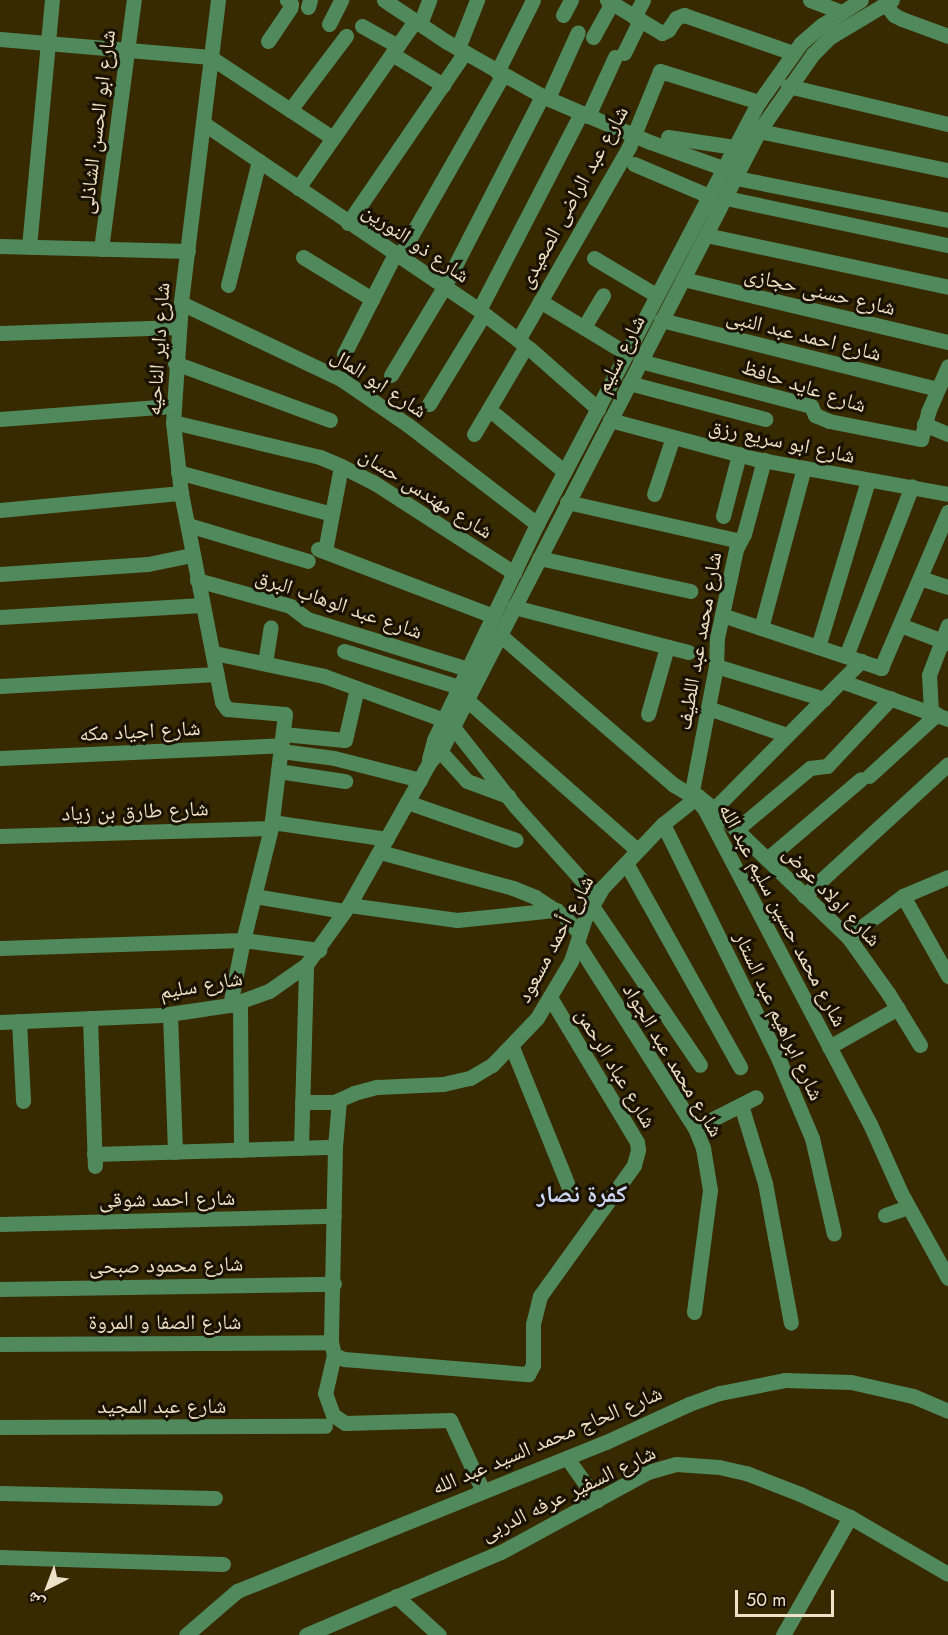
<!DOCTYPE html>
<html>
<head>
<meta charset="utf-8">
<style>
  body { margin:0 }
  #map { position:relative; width:948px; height:1635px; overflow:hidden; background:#372900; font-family:Jost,"Noto Naskh Arabic",sans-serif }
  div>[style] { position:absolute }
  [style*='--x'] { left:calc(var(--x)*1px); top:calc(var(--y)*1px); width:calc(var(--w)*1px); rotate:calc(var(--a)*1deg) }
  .minor>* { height:15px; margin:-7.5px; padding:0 7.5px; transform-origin:7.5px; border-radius:7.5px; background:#50895b }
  span { translate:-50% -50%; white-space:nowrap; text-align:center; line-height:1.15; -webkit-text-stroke:6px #1a1200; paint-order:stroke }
  .street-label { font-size:21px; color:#ede2c8 }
  .quarter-label { font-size:24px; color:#ccd7f3; font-weight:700 }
  .north { position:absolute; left:18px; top:1557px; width:60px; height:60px; -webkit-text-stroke:4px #1a1200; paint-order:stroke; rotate:222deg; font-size:16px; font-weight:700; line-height:24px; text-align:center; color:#ede2c8 }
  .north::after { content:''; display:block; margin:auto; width:21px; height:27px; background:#ede2c8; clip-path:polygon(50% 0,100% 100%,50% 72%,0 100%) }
  .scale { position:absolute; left:735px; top:1590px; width:99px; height:27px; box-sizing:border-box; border:3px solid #ede2c8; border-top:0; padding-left:8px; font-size:18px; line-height:21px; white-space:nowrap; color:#ede2c8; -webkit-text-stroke:4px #1a1200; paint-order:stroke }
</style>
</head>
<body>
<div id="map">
  <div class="minor">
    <div style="--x:218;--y:0;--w:305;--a:97"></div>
    <div style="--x:181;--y:303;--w:119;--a:93.8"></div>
    <div style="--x:173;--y:422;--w:71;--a:83.6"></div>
    <div style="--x:181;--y:493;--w:213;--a:78.9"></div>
    <div style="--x:222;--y:702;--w:9;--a:54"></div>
    <div style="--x:227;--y:709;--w:58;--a:4.9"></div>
    <div style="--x:285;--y:714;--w:115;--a:97"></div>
    <div style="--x:271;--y:828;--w:115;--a:104"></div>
    <div style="--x:243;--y:940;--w:66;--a:101.3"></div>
    <div style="--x:384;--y:0;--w:76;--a:33.7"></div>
    <div style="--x:447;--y:42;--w:109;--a:29.6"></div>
    <div style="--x:542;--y:96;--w:117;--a:23.1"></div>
    <div style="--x:650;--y:142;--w:77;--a:19.6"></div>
    <div style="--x:607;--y:0;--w:64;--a:31"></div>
    <div style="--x:662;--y:33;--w:7;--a:-27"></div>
    <div style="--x:668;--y:30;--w:14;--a:-56"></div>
    <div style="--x:676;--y:18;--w:9;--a:-21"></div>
    <div style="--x:684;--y:15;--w:115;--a:19.2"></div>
    <div style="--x:810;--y:0;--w:33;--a:21"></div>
    <div style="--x:885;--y:4;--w:14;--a:51"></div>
    <div style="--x:894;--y:15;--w:9;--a:27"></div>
    <div style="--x:902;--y:19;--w:49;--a:20.3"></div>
    <div style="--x:308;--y:7;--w:7;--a:-74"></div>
    <div style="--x:563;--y:15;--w:17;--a:-62"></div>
    <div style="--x:634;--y:17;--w:19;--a:-62"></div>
    <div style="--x:329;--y:24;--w:27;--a:-63"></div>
    <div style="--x:420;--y:24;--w:26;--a:-69"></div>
    <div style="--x:362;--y:26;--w:41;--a:29.1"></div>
    <div style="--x:593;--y:37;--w:39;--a:-61"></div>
    <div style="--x:0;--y:39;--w:211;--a:4.9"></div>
    <div style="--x:210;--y:57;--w:147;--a:33.4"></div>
    <div style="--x:268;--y:41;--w:40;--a:-56"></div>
    <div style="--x:290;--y:8;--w:4;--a:-76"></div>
    <div style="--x:291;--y:4;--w:6;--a:-135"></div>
    <div style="--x:458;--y:48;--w:52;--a:-68.4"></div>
    <div style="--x:624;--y:53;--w:37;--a:-64"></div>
    <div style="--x:392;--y:54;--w:60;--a:31.3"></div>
    <div style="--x:497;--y:72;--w:80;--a:-63.4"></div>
    <div style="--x:788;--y:86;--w:164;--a:13.4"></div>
    <div style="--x:548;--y:98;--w:72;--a:-65.6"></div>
    <div style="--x:290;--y:110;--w:93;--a:-52.9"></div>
    <div style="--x:588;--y:116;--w:65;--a:-65.4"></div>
    <div style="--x:203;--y:123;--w:333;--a:34.1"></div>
    <div style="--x:479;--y:310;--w:64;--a:37.4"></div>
    <div style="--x:530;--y:349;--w:91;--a:41.4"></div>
    <div style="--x:759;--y:131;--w:193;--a:11.7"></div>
    <div style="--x:668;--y:137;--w:67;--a:8.6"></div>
    <div style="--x:634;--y:164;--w:82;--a:23.1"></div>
    <div style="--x:736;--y:178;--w:216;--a:11.2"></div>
    <div style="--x:298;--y:188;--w:204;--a:-55"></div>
    <div style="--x:726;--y:198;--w:227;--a:12"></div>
    <div style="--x:348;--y:223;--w:207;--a:-55.6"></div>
    <div style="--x:706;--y:235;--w:248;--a:12.1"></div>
    <div style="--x:0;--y:246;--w:188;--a:1.5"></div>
    <div style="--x:29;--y:247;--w:248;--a:-84.7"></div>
    <div style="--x:101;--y:249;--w:251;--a:-82.5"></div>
    <div style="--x:303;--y:257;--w:81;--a:31.3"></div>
    <div style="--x:399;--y:257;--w:210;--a:-60.3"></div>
    <div style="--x:594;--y:258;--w:72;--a:30.8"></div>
    <div style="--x:683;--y:279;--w:272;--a:13.4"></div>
    <div style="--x:228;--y:285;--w:128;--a:-76"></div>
    <div style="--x:540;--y:301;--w:100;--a:31.2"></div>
    <div style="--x:181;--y:303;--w:177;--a:25.4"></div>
    <div style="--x:341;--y:379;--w:81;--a:34.5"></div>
    <div style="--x:408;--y:425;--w:163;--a:37.5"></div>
    <div style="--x:479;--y:310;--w:222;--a:-62.6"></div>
    <div style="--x:661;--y:320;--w:285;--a:14"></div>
    <div style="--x:584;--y:327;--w:37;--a:-59"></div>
    <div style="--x:0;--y:333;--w:179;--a:-1.9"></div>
    <div style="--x:518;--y:340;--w:223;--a:-60.1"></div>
    <div style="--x:629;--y:147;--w:82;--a:-67.8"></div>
    <div style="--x:660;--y:71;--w:104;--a:17.4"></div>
    <div style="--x:344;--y:354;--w:112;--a:-63"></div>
    <div style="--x:640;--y:361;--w:177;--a:14.7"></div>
    <div style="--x:811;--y:406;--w:10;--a:66"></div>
    <div style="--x:815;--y:415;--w:15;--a:23"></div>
    <div style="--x:829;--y:421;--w:94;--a:11.1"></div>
    <div style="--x:921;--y:439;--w:28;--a:-75"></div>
    <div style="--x:928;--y:412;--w:50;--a:-66.5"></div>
    <div style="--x:175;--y:363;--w:165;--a:20.2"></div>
    <div style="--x:391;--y:375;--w:103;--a:-58.9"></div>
    <div style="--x:444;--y:287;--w:215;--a:-62.8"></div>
    <div style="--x:629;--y:383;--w:141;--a:14.8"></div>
    <div style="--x:429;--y:404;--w:105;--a:-58.6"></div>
    <div style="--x:496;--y:415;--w:89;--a:39.6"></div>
    <div style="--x:0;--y:419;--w:172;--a:-4.3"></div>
    <div style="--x:610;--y:420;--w:151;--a:15"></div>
    <div style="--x:756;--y:459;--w:195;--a:10.3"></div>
    <div style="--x:173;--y:422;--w:151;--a:13.4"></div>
    <div style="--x:320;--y:457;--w:23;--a:23"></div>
    <div style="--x:341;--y:466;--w:36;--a:27"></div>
    <div style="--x:373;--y:482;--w:168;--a:32.8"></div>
    <div style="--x:924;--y:424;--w:26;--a:23"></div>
    <div style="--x:474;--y:434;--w:102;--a:-59.4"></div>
    <div style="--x:178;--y:472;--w:151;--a:15.3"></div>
    <div style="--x:654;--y:494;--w:60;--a:-71.6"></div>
    <div style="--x:567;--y:502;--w:177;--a:12.7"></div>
    <div style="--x:0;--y:510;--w:182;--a:-5.4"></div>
    <div style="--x:723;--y:516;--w:64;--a:-75.5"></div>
    <div style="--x:188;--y:525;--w:125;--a:16.7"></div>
    <div style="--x:318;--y:549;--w:187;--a:20.9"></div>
    <div style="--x:325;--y:551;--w:86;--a:-79.3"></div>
    <div style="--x:539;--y:558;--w:155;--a:12.3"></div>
    <div style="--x:0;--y:574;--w:148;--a:-3.9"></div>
    <div style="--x:148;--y:564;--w:45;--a:-11.6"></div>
    <div style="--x:920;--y:578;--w:29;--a:18"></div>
    <div style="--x:197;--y:580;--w:97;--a:15.6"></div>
    <div style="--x:290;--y:606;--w:21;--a:37"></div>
    <div style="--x:307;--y:619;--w:169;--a:17.3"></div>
    <div style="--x:514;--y:607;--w:180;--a:14.5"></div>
    <div style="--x:722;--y:615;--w:168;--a:18.4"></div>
    <div style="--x:881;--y:668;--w:170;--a:-66.8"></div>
    <div style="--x:0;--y:617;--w:202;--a:-3.4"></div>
    <div style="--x:900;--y:625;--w:51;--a:20.6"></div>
    <div style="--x:761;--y:628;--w:166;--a:-75"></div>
    <div style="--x:500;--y:635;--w:230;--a:40.8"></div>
    <div style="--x:674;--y:785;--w:23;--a:31"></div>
    <div style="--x:694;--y:797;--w:15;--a:48"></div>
    <div style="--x:704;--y:808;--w:357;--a:62.3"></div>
    <div style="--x:870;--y:1124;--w:76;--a:65.8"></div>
    <div style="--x:901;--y:1193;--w:97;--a:61.1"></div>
    <div style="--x:818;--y:647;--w:174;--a:-73.3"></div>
    <div style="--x:344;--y:651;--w:121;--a:17.4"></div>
    <div style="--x:214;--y:653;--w:112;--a:11.8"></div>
    <div style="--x:324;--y:676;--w:128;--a:20.1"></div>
    <div style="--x:846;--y:656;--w:182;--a:-68.8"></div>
    <div style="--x:265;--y:663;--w:36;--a:-81"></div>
    <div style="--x:716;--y:666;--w:113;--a:17"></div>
    <div style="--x:841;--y:681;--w:114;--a:19.6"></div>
    <div style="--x:0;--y:686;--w:217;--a:-3.2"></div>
    <div style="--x:467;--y:700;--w:227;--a:41.4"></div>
    <div style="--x:708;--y:708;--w:83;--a:18.9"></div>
    <div style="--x:931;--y:712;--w:37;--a:-93"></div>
    <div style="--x:929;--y:675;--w:53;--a:-69.2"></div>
    <div style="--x:648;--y:714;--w:70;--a:-74.2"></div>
    <div style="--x:453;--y:727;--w:102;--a:51.8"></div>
    <div style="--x:516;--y:807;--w:121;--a:48"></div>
    <div style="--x:283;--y:734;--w:62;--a:5.5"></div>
    <div style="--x:345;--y:740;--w:53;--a:-77"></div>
    <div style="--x:281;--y:751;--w:53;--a:7.5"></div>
    <div style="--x:334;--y:758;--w:89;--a:14.3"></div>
    <div style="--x:440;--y:751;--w:40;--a:48"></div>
    <div style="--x:467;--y:781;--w:44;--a:20.1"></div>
    <div style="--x:0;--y:758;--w:282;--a:-2.6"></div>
    <div style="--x:429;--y:759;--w:20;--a:-75"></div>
    <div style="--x:434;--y:740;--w:239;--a:-64.5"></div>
    <div style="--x:537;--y:524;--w:477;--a:-62.3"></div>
    <div style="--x:759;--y:102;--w:72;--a:-54.6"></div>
    <div style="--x:801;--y:43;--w:28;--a:-41"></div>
    <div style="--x:822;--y:25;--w:46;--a:-32.7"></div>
    <div style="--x:278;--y:771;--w:68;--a:8.5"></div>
    <div style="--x:869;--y:776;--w:92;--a:-42.4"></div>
    <div style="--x:691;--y:796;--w:132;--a:-79.1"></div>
    <div style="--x:716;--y:666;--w:28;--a:-88"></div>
    <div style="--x:717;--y:638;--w:91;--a:-77.9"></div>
    <div style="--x:736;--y:549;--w:17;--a:-62"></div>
    <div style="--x:744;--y:534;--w:77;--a:-74.9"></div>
    <div style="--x:407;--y:802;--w:115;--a:19.2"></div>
    <div style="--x:714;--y:809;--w:209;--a:-45.2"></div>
    <div style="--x:272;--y:822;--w:116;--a:8.4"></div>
    <div style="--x:663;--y:824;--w:263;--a:63.8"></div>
    <div style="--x:779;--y:1060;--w:85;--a:67.1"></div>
    <div style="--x:812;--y:1138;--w:98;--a:77.1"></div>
    <div style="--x:736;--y:830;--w:97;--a:-40"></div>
    <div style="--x:810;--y:768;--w:17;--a:-7"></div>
    <div style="--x:827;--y:766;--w:93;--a:-46.7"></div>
    <div style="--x:0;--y:836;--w:271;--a:-1.7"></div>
    <div style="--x:380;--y:852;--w:138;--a:15.1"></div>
    <div style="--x:513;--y:888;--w:24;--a:22"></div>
    <div style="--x:535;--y:897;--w:33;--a:33"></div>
    <div style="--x:563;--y:915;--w:25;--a:48"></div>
    <div style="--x:767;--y:859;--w:123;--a:-40.4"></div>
    <div style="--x:626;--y:863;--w:234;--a:60.8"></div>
    <div style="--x:254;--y:896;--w:91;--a:9.5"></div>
    <div style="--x:804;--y:896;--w:195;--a:-42.5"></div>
    <div style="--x:903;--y:896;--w:92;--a:60.6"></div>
    <div style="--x:349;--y:905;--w:109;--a:7.9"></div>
    <div style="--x:457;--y:920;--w:100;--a:-5.8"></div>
    <div style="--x:592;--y:906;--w:192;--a:55.8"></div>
    <div style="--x:848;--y:937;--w:69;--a:-36.7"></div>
    <div style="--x:903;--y:896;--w:49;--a:-22.9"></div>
    <div style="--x:577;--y:943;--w:219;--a:57.5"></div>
    <div style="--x:695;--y:1128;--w:22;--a:68"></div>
    <div style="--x:703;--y:1148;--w:43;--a:80.5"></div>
    <div style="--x:710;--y:1190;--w:123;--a:97.5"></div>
    <div style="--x:0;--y:948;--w:243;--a:-1.9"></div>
    <div style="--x:243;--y:940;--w:77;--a:7.5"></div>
    <div style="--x:240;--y:1003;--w:147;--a:89.6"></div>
    <div style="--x:170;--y:1014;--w:138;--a:87.9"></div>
    <div style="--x:90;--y:1018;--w:148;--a:88.1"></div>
    <div style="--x:19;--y:1021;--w:80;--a:87.1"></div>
    <div style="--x:0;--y:1022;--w:162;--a:-2.5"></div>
    <div style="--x:162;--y:1015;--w:69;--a:-8.4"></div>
    <div style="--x:230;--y:1005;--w:41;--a:-19.7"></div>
    <div style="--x:269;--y:991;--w:45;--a:-35.1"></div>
    <div style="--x:306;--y:965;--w:74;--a:-54.4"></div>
    <div style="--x:349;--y:905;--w:163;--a:-60.6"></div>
    <div style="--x:429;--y:763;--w:22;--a:-51"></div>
    <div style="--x:443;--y:746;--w:691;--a:-62.8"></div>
    <div style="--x:759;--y:131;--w:94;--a:-55"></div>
    <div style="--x:813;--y:54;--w:24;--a:-45"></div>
    <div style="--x:830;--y:37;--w:72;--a:-30.8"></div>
    <div style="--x:512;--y:1047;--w:152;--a:68"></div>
    <div style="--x:829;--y:1047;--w:79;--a:-29.5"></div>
    <div style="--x:339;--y:1100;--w:47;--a:94.9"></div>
    <div style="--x:335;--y:1147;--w:195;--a:91.2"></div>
    <div style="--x:331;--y:1342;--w:13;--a:77"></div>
    <div style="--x:334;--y:1355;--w:11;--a:22"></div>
    <div style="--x:344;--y:1359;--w:185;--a:4.7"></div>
    <div style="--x:528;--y:1374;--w:10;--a:-61"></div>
    <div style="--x:533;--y:1365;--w:41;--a:-90"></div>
    <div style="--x:533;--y:1324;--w:29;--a:-76"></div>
    <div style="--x:540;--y:1296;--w:161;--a:-54.3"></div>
    <div style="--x:634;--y:1165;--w:16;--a:-75"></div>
    <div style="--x:638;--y:1150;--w:8;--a:-97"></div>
    <div style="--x:637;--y:1142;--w:169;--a:-121"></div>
    <div style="--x:302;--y:1102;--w:32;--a:0"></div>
    <div style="--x:334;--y:1102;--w:22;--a:-24"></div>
    <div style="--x:354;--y:1093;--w:24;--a:-15"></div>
    <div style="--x:377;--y:1087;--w:66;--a:-2.6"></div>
    <div style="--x:443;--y:1084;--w:28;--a:-13"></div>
    <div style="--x:470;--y:1078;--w:26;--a:-31"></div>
    <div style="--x:492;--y:1065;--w:65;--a:-46.2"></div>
    <div style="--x:537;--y:1018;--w:66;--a:-59.2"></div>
    <div style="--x:571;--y:961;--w:45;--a:-72"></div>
    <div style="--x:585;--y:918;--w:36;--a:-60"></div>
    <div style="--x:603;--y:887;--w:87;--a:-46.4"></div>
    <div style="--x:663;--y:824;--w:45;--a:-38.7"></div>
    <div style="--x:698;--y:796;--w:27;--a:39"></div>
    <div style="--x:719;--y:813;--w:179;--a:43.9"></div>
    <div style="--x:848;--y:937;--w:69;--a:54.5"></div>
    <div style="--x:888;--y:993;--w:61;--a:58.4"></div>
    <div style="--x:741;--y:1105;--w:82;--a:72.9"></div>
    <div style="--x:765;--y:1183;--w:142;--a:79.5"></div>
    <div style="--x:695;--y:1128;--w:68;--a:-26.9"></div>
    <div style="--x:301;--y:1148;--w:183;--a:-88.4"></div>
    <div style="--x:94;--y:1154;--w:241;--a:-1.7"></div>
    <div style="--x:885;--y:1215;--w:24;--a:-19"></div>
    <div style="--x:0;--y:1224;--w:334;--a:-1.4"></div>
    <div style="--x:0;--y:1289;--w:334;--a:-0.9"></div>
    <div style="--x:0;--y:1344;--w:331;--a:-0.3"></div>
    <div style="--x:334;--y:1355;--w:39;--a:103"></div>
    <div style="--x:325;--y:1393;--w:23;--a:70"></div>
    <div style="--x:333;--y:1415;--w:14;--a:34"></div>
    <div style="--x:345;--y:1423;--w:105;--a:-1.6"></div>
    <div style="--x:450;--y:1420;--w:78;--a:65.1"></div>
    <div style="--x:0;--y:1427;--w:325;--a:-0.2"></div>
    <div style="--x:567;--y:1458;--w:52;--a:54.5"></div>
    <div style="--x:0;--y:1493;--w:215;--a:1.3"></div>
    <div style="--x:0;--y:1557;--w:223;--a:1.8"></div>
    <div style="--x:396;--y:1596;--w:58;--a:42.2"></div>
    <div style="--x:186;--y:1635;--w:67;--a:-40.8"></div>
    <div style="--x:237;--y:1591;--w:398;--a:-22"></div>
    <div style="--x:606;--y:1442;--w:91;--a:-24.6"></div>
    <div style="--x:689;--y:1404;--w:33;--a:-20"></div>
    <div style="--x:720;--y:1393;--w:66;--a:-11.3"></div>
    <div style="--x:785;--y:1380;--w:66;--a:1.7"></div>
    <div style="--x:851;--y:1382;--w:64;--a:12.7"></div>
    <div style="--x:913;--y:1396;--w:38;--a:23"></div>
    <div style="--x:306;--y:1635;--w:212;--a:-23.1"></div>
    <div style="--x:501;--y:1552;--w:167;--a:-28.6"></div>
    <div style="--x:648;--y:1472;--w:29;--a:-16"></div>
    <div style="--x:676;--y:1464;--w:43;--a:4"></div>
    <div style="--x:719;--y:1467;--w:28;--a:13"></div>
    <div style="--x:746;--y:1473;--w:58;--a:21.3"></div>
    <div style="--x:800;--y:1494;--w:55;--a:24.7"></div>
    <div style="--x:850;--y:1517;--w:113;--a:30.2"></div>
    <div style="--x:783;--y:1635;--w:136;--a:-60.4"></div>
  </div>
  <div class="street-label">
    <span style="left:97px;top:122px;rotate:-83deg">شارع ابو الحسن الشاذلى</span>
    <span style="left:573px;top:197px;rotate:-61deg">شارع عبد الراضى الصعيدى</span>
    <span style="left:416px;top:243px;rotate:34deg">شارع ذو النورين</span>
    <span style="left:820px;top:291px;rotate:13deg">شارع حسنى حجازى</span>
    <span style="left:804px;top:335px;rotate:14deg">شارع احمد عبد النبى</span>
    <span style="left:158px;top:349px;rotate:-86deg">شارع داير الناحيه</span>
    <span style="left:620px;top:354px;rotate:-63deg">شارع سليم</span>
    <span style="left:379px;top:383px;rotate:33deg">شارع ابو المال</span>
    <span style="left:804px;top:386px;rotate:18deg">شارع عايد حافظ</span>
    <span style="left:782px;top:441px;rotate:12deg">شارع ابو سريع رزق</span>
    <span style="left:426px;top:493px;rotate:32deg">شارع مهندس حسان</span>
    <span style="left:339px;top:604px;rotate:19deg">شارع عبد الوهاب البرق</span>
    <span style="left:699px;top:641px;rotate:-80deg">شارع محمد عبد اللطيف</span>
    <span style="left:140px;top:731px;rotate:-3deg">شارع اجياد مكه</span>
    <span style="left:135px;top:811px;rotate:-2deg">شارع طارق بن زياد</span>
    <span style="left:832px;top:896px;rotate:46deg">شارع اولاد عوض</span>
    <span style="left:783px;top:915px;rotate:62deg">شارع محمد حسين سليم عبد الله</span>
    <span style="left:555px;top:939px;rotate:-62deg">شارع أحمد مسعود</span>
    <span style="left:201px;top:985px;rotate:-10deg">شارع سليم</span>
    <span style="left:779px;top:1016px;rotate:65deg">شارع ابراهيم عبد الستار</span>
    <span style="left:673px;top:1060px;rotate:59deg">شارع محمد عبد الجواد</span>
    <span style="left:616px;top:1068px;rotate:59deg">شارع عباد الرحمن</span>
    <span style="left:167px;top:1199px;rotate:-1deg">شارع احمد شوقى</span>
    <span style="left:166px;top:1265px;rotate:-1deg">شارع محمود صبحى</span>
    <span style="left:165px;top:1322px">شارع الصفا و المروة</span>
    <span style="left:162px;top:1406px">شارع عبد المجيد</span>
    <span style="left:547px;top:1440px;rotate:-23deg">شارع الحاج محمد السيد عبد الله</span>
    <span style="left:568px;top:1493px;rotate:-26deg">شارع السفير عرفه الدربى</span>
  </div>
  <div class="quarter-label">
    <span style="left:582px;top:1194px">كفرة نصار</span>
  </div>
  <div class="north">ش</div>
  <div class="scale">50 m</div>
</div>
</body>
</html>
